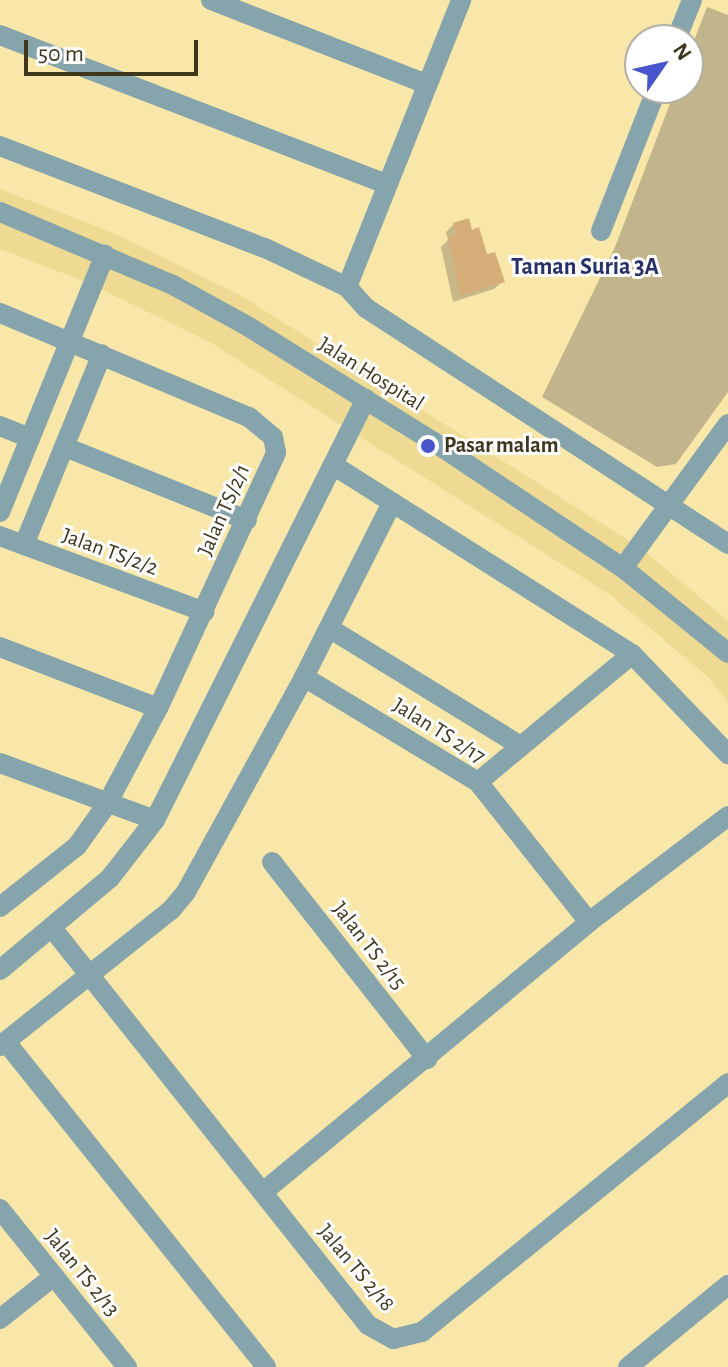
<!DOCTYPE html>
<html>
<head>
<meta charset="utf-8">
<style>
  body { margin:0 }
  #map { position:relative; width:728px; height:1367px; overflow:hidden; background:#f9e7a9; font-family:"Alegreya Sans",sans-serif }
  div>[style] { position:absolute }
  [style*='--x'] { left:calc(var(--x)*1px); top:calc(var(--y)*1px); width:calc(var(--w)*1px); rotate:calc(var(--a)*1deg) }
  .built>* { inset:0; background:#eeda93 }
  .green>* { inset:0; background:#c2b58b }
  .shadow>* { inset:0; background:#0003 }
  .building>* { inset:0; background:#d5ae7a }
  .minor>* { height:20px; margin:-10px; padding:0 10px; transform-origin:10px; border-radius:10px; background:#85a4ac }
  .dots>* { width:22px; height:22px; translate:-50% -50%; box-sizing:border-box; border:4px solid #fff; border-radius:50% }
  span { translate:-50% -50%; white-space:nowrap; text-align:center; line-height:1.15; -webkit-text-stroke:6px #fff; paint-order:stroke }
  .street-label { font-size:22px; color:#3e361d }
  .poi-label { font-size:22px; color:#3e361d; font-weight:700 }
  .left { translate:0 -50%; text-align:left }
  .neighbourhood-label { font-size:24px; color:#28306a; font-weight:700 }
  .north { position:absolute; left:624px; top:24px; width:80px; height:80px; box-sizing:border-box; background:#fff; border:2px solid #b2afa5; border-radius:50%; rotate:56deg; font-size:22px; font-weight:700; line-height:32px; text-align:center; color:#3e361d }
  .north::after { content:''; display:block; margin:auto; width:28px; height:36px; background:#4956cb; clip-path:polygon(50% 0,100% 100%,50% 72%,0 100%) }
  .scale { position:absolute; left:24px; top:40px; width:174px; height:36px; box-sizing:border-box; border:4px solid #3e361d; border-top:0; padding-left:10px; font-size:24px; line-height:28px; white-space:nowrap; color:#3e361d; -webkit-text-stroke:6px #fff; paint-order:stroke }
</style>
</head>
<body>
<div id="map">
  <div class="built">
    <div style="clip-path:polygon(0 189px,111px 232px,240px 295px,642px 549px,728px 621px,728px 702px,707px 676px,609px 594px,213px 344px,89px 283px,0 249px)"></div>
  </div>
  <div class="green">
    <div style="clip-path:polygon(707px 7px,728px 15px,728px 392px,676px 464px,657px 467px,542px 397px,615px 247px,676px 88px,688px 88px,688px 56px)"></div>
  </div>
  <div class="shadow">
    <div style="clip-path:polygon(454px 224px,486px 257px,503px 281px,494px 289px,453px 302px,441px 247px,448px 240px,446px 232px)"></div>
  </div>
  <div class="building">
    <div style="clip-path:polygon(469px 218px,472px 230px,479px 227px,487px 254px,495px 252px,505px 282px,460px 296px,448px 237px,457px 234px,453px 223px)"></div>
  </div>
  <div class="minor">
    <div style="--x:211;--y:0;--w:232;--a:21.3"></div>
    <div style="--x:0;--y:35;--w:415;--a:21.1"></div>
    <div style="--x:676;--y:40;--w:43;--a:-68.2"></div>
    <div style="--x:0;--y:146;--w:284;--a:21.1"></div>
    <div style="--x:265;--y:248;--w:91;--a:25.4"></div>
    <div style="--x:347;--y:287;--w:28;--a:48"></div>
    <div style="--x:366;--y:308;--w:432;--a:33.1"></div>
    <div style="--x:0;--y:212;--w:188;--a:22.9"></div>
    <div style="--x:173;--y:285;--w:87;--a:28.9"></div>
    <div style="--x:249;--y:327;--w:218;--a:31.9"></div>
    <div style="--x:434;--y:442;--w:227;--a:33.7"></div>
    <div style="--x:623;--y:568;--w:135;--a:39"></div>
    <div style="--x:601;--y:231;--w:154;--a:-68.6"></div>
    <div style="--x:347;--y:287;--w:309;--a:-68.3"></div>
    <div style="--x:0;--y:313;--w:270;--a:22.7"></div>
    <div style="--x:249;--y:417;--w:31;--a:40"></div>
    <div style="--x:273;--y:437;--w:16;--a:79"></div>
    <div style="--x:276;--y:453;--w:281;--a:114.8"></div>
    <div style="--x:158;--y:708;--w:109;--a:118"></div>
    <div style="--x:107;--y:804;--w:52;--a:125.5"></div>
    <div style="--x:77;--y:846;--w:98;--a:141.6"></div>
    <div style="--x:0;--y:426;--w:32;--a:22"></div>
    <div style="--x:65;--y:447;--w:196;--a:21.9"></div>
    <div style="--x:333;--y:465;--w:354;--a:32.3"></div>
    <div style="--x:632;--y:654;--w:139;--a:46.2"></div>
    <div style="--x:0;--y:512;--w:278;--a:-67.8"></div>
    <div style="--x:0;--y:536;--w:218;--a:20.4"></div>
    <div style="--x:24;--y:545;--w:206;--a:-67.8"></div>
    <div style="--x:623;--y:568;--w:178;--a:-53.9"></div>
    <div style="--x:329;--y:628;--w:225;--a:31.6"></div>
    <div style="--x:0;--y:647;--w:169;--a:21.1"></div>
    <div style="--x:304;--y:677;--w:203;--a:31.1"></div>
    <div style="--x:478;--y:782;--w:179;--a:51.6"></div>
    <div style="--x:0;--y:763;--w:165;--a:20.2"></div>
    <div style="--x:478;--y:782;--w:200;--a:-39.7"></div>
    <div style="--x:272;--y:862;--w:251;--a:51.8"></div>
    <div style="--x:52;--y:928;--w:507;--a:51.48"></div>
    <div style="--x:368;--y:1325;--w:29;--a:29"></div>
    <div style="--x:393;--y:1339;--w:30;--a:-14"></div>
    <div style="--x:422;--y:1332;--w:395;--a:-39.1"></div>
    <div style="--x:0;--y:970;--w:143;--a:-39.9"></div>
    <div style="--x:110;--y:878;--w:73;--a:-52.2"></div>
    <div style="--x:155;--y:820;--w:471;--a:-63.4"></div>
    <div style="--x:6;--y:1042;--w:416;--a:51.3"></div>
    <div style="--x:0;--y:1046;--w:218;--a:-38.5"></div>
    <div style="--x:171;--y:910;--w:23;--a:-50"></div>
    <div style="--x:186;--y:892;--w:245;--a:-61.2"></div>
    <div style="--x:304;--y:677;--w:195;--a:-63.2"></div>
    <div style="--x:263;--y:1192;--w:423;--a:-39.6"></div>
    <div style="--x:589;--y:922;--w:175;--a:-37.3"></div>
    <div style="--x:0;--y:1209;--w:203;--a:51.2"></div>
    <div style="--x:0;--y:1319;--w:69;--a:-38.5"></div>
    <div style="--x:628;--y:1367;--w:129;--a:-39.4"></div>
  </div>
  <div class="dots">
    <div style="left:428px;top:446px;background:#4956cb"></div>
  </div>
  <div class="street-label">
    <span style="left:371px;top:374px;rotate:32deg">Jalan Hospital</span>
    <span style="left:224px;top:510px;rotate:-66deg">Jalan TS/2/1</span>
    <span style="left:110px;top:552px;rotate:20deg">Jalan TS/2/2</span>
    <span style="left:439px;top:731px;rotate:32deg">Jalan TS 2/17</span>
    <span style="left:369px;top:946px;rotate:52deg">Jalan TS 2/15</span>
    <span style="left:356px;top:1268px;rotate:50deg">Jalan TS 2/18</span>
    <span style="left:82px;top:1273px;rotate:51deg">Jalan TS 2/13</span>
  </div>
  <div class="poi-label">
    <span class="left" style="left:444px;top:446px">Pasar malam</span>
  </div>
  <div class="neighbourhood-label">
    <span style="left:585px;top:268px">Taman Suria 3A</span>
  </div>
  <div class="north">N</div>
  <div class="scale">50 m</div>
</div>
</body>
</html>
